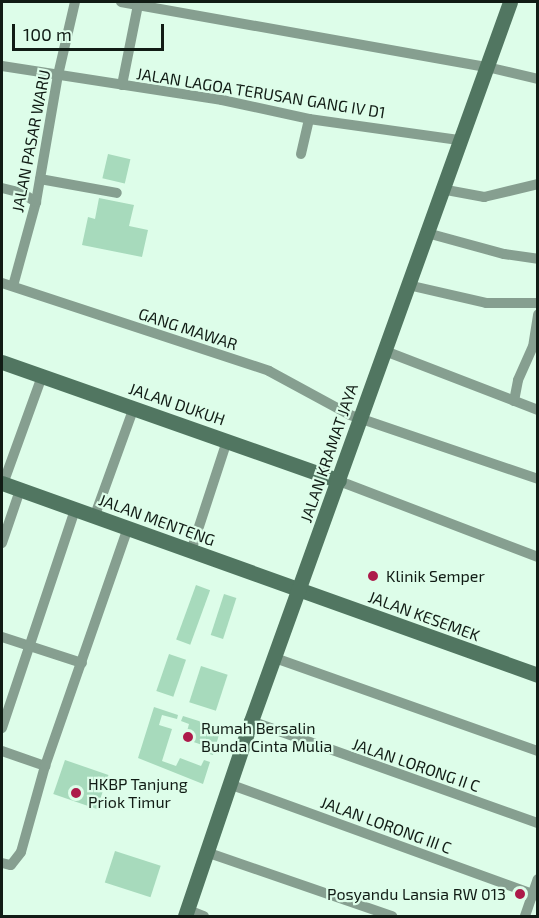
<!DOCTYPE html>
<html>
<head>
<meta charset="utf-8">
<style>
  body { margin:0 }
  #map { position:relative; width:539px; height:918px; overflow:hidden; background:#ddfde9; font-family:"Exo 2",sans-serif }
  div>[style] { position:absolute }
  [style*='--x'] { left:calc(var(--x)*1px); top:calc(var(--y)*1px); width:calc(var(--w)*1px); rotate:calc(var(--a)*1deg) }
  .green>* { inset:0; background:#a7dabc; transform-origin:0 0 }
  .street>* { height:10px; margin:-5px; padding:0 5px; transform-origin:5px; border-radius:5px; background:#869f90 }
  .secondary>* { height:15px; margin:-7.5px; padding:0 7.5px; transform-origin:7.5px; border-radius:7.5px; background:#517661 }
  .dots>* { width:16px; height:16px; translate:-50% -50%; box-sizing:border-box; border:3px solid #ddfde9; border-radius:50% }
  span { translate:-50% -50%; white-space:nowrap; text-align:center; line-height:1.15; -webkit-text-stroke:4.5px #ddfde9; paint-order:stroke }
  .street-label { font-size:16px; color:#111c15 }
  .poi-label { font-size:16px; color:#111c15 }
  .left { translate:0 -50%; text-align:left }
  .right { translate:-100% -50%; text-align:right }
  .frame { position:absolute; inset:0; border:3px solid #111c15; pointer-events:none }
  .scale { position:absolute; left:12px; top:24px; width:152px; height:27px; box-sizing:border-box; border:3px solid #111c15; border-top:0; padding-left:8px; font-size:18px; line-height:21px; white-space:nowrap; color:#111c15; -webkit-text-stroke:4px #ddfde9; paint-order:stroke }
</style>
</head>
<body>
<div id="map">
  <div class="green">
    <div style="left:108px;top:154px;width:23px;height:25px;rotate:13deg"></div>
    <div style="clip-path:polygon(99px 198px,134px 205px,129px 226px,148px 230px,142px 257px,82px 245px,88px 217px,95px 219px)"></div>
    <div style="left:196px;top:585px;width:15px;height:58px;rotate:20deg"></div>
    <div style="left:224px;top:594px;width:13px;height:43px;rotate:18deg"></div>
    <div style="left:169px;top:654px;width:18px;height:39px;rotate:19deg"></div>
    <div style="left:201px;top:666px;width:28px;height:38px;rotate:18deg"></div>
    <div style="clip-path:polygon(154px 707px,178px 715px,177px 719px,162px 715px,159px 725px,172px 729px,162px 761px,176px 766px,180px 758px,201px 766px,204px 760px,210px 762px,203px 784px,138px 758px)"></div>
    <div style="clip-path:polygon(183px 716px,221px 728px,213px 755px,206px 753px,208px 747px,185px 739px,189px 724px,181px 721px)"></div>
    <div style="left:65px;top:760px;width:46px;height:36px;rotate:19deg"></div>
    <div style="left:115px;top:851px;width:48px;height:33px;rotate:18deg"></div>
  </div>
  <div class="street">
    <div style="--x:121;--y:2;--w:372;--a:10.1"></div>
    <div style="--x:487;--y:67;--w:52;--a:13.2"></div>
    <div style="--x:2;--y:66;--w:223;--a:8.8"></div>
    <div style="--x:222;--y:100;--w:89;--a:12.3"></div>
    <div style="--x:309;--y:119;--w:151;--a:8"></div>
    <div style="--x:122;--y:85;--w:82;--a:-78.7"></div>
    <div style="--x:301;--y:154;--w:36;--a:-77"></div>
    <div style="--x:40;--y:179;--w:78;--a:10.3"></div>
    <div style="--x:2;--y:188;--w:21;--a:14"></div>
    <div style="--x:22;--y:193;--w:17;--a:33"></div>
    <div style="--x:441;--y:189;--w:44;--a:10.5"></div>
    <div style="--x:484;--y:197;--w:56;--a:-13.5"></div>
    <div style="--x:427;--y:233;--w:80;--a:15.3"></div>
    <div style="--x:504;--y:254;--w:34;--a:8"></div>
    <div style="--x:2;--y:283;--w:281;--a:18.2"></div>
    <div style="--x:269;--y:371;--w:92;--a:28.5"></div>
    <div style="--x:350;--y:415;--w:199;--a:18.8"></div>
    <div style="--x:408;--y:285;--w:80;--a:13"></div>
    <div style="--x:486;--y:303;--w:52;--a:0"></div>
    <div style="--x:13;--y:286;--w:87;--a:-74.7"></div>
    <div style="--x:36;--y:202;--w:129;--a:-80.2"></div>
    <div style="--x:58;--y:75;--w:75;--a:-76.9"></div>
    <div style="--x:385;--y:351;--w:164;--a:21.1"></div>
    <div style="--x:514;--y:401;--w:21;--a:-79"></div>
    <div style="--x:518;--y:380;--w:36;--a:-66"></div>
    <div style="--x:533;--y:347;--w:33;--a:-81"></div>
    <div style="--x:339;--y:481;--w:213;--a:20.9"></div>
    <div style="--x:3;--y:484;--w:115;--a:-70.1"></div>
    <div style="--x:95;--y:515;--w:115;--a:-70.1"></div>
    <div style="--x:2;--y:543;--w:56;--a:-71.2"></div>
    <div style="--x:191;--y:551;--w:116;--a:-71.9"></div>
    <div style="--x:2;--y:637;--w:84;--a:18"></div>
    <div style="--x:275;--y:658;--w:279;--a:19.5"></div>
    <div style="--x:251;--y:721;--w:305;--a:19.6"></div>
    <div style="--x:2;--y:728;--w:230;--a:-71.5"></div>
    <div style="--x:2;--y:751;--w:46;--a:19.2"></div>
    <div style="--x:229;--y:784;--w:329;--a:19.9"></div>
    <div style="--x:206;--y:852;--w:197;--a:19"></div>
    <div style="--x:2;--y:863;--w:9;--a:13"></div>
    <div style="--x:11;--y:865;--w:16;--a:-52"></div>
    <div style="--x:21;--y:852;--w:89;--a:-74.4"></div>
    <div style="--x:45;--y:766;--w:252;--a:-70.8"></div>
    <div style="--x:188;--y:910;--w:17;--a:21"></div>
    <div style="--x:525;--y:916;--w:39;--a:-71"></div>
  </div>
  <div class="secondary">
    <div style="--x:2;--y:362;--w:357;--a:19.4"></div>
    <div style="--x:2;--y:483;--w:569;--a:19.71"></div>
    <div style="--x:185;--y:916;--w:206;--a:-71.3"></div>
    <div style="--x:251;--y:721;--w:764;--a:-70.19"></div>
  </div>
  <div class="dots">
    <div style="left:373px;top:576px;background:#ad1a4a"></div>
    <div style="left:188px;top:737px;background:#ad1a4a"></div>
    <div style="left:76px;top:793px;background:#ad1a4a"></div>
    <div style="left:520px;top:894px;background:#ad1a4a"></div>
  </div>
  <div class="street-label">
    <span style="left:261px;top:93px;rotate:9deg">JALAN LAGOA TERUSAN GANG IV D1</span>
    <span style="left:31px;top:141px;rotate:-79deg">JALAN PASAR WARU</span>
    <span style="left:188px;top:329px;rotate:18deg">GANG MAWAR</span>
    <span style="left:177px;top:404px;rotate:19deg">JALAN DUKUH</span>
    <span style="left:329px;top:453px;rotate:-71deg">JALAN KRAMAT JAYA</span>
    <span style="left:157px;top:520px;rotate:20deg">JALAN MENTENG</span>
    <span style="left:424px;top:616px;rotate:20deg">JALAN KESEMEK</span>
    <span style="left:416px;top:765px;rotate:19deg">JALAN LORONG II C</span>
    <span style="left:386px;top:825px;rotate:20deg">JALAN LORONG III C</span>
  </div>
  <div class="poi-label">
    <span class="left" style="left:386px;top:576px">Klinik Semper</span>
    <span class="left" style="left:201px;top:737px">Rumah Bersalin<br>Bunda Cinta Mulia</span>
    <span class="left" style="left:88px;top:793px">HKBP Tanjung<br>Priok Timur</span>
    <span class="right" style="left:506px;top:894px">Posyandu Lansia RW 013</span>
  </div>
  <div class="frame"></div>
  <div class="scale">100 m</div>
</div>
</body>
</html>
